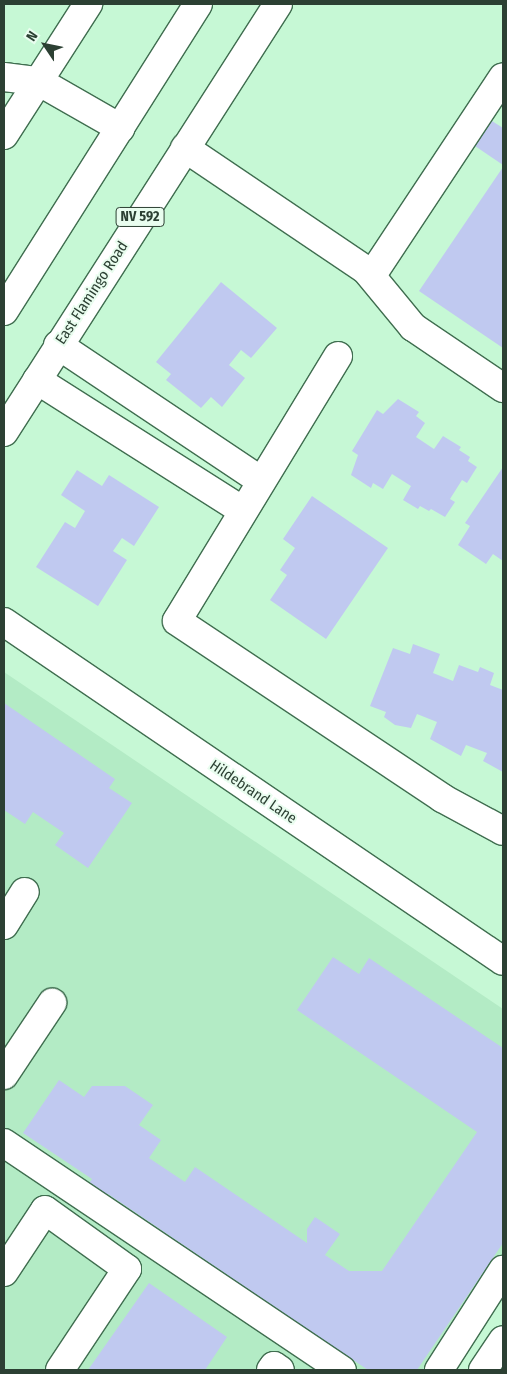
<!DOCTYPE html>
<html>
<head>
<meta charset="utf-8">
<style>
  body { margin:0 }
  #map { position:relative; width:507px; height:1374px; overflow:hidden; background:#c6f8d5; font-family:"Fira Sans Condensed",sans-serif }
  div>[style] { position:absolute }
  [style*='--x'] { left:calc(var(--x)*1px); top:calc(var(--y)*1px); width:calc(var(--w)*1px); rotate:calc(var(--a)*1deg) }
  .built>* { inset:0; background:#b3ebc5 }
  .building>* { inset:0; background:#c0c9f0 }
  .roads { filter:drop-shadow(1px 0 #406e50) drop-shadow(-1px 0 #406e50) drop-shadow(0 1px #406e50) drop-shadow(0 -1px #406e50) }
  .minor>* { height:28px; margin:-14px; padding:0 14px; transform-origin:14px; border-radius:14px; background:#fff }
  .major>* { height:28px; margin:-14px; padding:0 14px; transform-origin:14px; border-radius:14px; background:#fff }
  span { translate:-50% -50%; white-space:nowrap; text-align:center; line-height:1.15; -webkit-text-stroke:4px #e9fdef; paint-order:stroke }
  .shield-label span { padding:1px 4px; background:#e9fdef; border:1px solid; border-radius:4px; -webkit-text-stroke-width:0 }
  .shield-label { font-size:14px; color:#2c4033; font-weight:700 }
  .street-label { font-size:15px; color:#2c4033 }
  .frame { position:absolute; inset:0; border:5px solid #2c4033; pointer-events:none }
  .north { position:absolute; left:20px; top:20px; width:50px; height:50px; -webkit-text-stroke:4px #e9fdef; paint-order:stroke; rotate:304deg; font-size:14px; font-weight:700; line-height:20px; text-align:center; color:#2c4033 }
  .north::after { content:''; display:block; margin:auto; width:18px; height:22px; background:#2c4033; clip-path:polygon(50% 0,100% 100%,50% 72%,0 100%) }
</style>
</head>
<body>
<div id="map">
  <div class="built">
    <div style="clip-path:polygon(4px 672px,503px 1009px,503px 1297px,455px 1370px,4px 1370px)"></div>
  </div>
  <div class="building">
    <div style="clip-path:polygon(492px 121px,503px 128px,503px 165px,475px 146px)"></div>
    <div style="clip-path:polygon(503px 167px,503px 348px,419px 291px)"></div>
    <div style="clip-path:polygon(221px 282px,277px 328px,251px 358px,241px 350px,229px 365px,245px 378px,222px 407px,211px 397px,201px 408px,166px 380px,171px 374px,156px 362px)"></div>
    <div style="clip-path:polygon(398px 399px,419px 412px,416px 416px,425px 423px,416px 437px,434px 449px,443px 436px,461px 447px,459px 450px,470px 457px,468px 461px,477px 467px,467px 483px,462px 480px,450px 499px,455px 502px,445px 517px,431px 509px,429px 511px,420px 506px,418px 509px,403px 500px,411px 486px,392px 474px,383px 489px,373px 483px,371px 488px,351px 475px,358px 455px,352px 451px,377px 410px,383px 414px)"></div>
    <div style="clip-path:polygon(503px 467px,503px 561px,493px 554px,486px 564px,458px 545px,470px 526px,465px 523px)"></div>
    <div style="clip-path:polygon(77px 470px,102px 486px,109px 475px,159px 507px,134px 546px,122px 538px,113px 551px,127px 560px,98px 606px,36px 567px,65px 522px,75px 528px,85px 511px,61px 495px)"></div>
    <div style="clip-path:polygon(312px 496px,388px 548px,326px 639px,270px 600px,287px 575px,280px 570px,295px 548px,283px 539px)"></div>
    <div style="clip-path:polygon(413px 644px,440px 654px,433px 673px,453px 681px,459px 665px,478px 672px,480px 667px,494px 673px,490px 685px,503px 690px,503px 772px,483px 761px,487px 753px,466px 745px,461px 756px,430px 739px,437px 722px,417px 714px,411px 728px,395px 725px,384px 717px,386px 712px,370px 706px,393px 648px,410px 654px)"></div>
    <div style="clip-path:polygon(4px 703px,115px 779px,109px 788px,132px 803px,88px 868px,55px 845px,64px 833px,33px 812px,25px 824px,4px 810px)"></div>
    <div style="clip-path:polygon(333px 957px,359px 974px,369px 958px,503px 1048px,503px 1243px,417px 1370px,368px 1370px,108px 1194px,82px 1194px,92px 1179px,23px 1133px,59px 1080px,84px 1097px,92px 1086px,125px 1086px,153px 1105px,139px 1125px,161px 1140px,149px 1158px,185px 1182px,195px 1167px,307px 1243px,307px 1229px,315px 1217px,340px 1234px,325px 1255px,349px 1271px,382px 1271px,477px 1132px,297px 1010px)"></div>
    <div style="clip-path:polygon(149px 1283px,227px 1337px,205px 1370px,88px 1370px)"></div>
  </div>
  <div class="roads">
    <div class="minor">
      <div style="--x:4;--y:77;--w:34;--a:7"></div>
      <div style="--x:38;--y:81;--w:95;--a:29.8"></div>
      <div style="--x:4;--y:135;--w:156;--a:-57.3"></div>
      <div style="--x:185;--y:148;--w:218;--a:34"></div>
      <div style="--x:366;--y:270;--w:74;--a:50.5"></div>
      <div style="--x:413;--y:327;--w:109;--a:34.1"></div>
      <div style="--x:372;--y:275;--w:237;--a:-56.5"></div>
      <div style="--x:58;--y:345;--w:244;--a:33.8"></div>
      <div style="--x:338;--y:356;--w:310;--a:121.3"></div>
      <div style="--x:177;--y:621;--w:319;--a:33.7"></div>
      <div style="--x:442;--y:798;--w:69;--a:28.4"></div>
      <div style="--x:37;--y:380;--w:243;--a:32.4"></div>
      <div style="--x:4;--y:622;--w:603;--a:34.19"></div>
      <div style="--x:4;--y:925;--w:39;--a:-58"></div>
      <div style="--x:4;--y:1075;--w:87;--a:-56.3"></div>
      <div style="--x:4;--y:1143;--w:407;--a:33.9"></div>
      <div style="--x:4;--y:1272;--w:74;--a:-56.5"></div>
      <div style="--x:45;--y:1210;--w:101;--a:35.7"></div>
      <div style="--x:127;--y:1269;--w:121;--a:123.6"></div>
      <div style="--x:271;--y:1370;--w:5;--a:-53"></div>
      <div style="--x:274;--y:1366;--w:7;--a:34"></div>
      <div style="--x:439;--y:1370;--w:119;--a:-57.4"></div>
      <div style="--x:483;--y:1370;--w:36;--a:-56"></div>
    </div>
    <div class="major">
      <div style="--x:4;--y:311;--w:363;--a:-57.7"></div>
      <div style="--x:4;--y:432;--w:508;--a:-57.37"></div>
    </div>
  </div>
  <div class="shield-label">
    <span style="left:140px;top:217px">NV 592</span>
  </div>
  <div class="street-label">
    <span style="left:92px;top:293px;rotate:-57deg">East Flamingo Road</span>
    <span style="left:253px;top:792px;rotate:34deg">Hildebrand Lane</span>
  </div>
  <div class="frame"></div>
  <div class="north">N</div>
</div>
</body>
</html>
